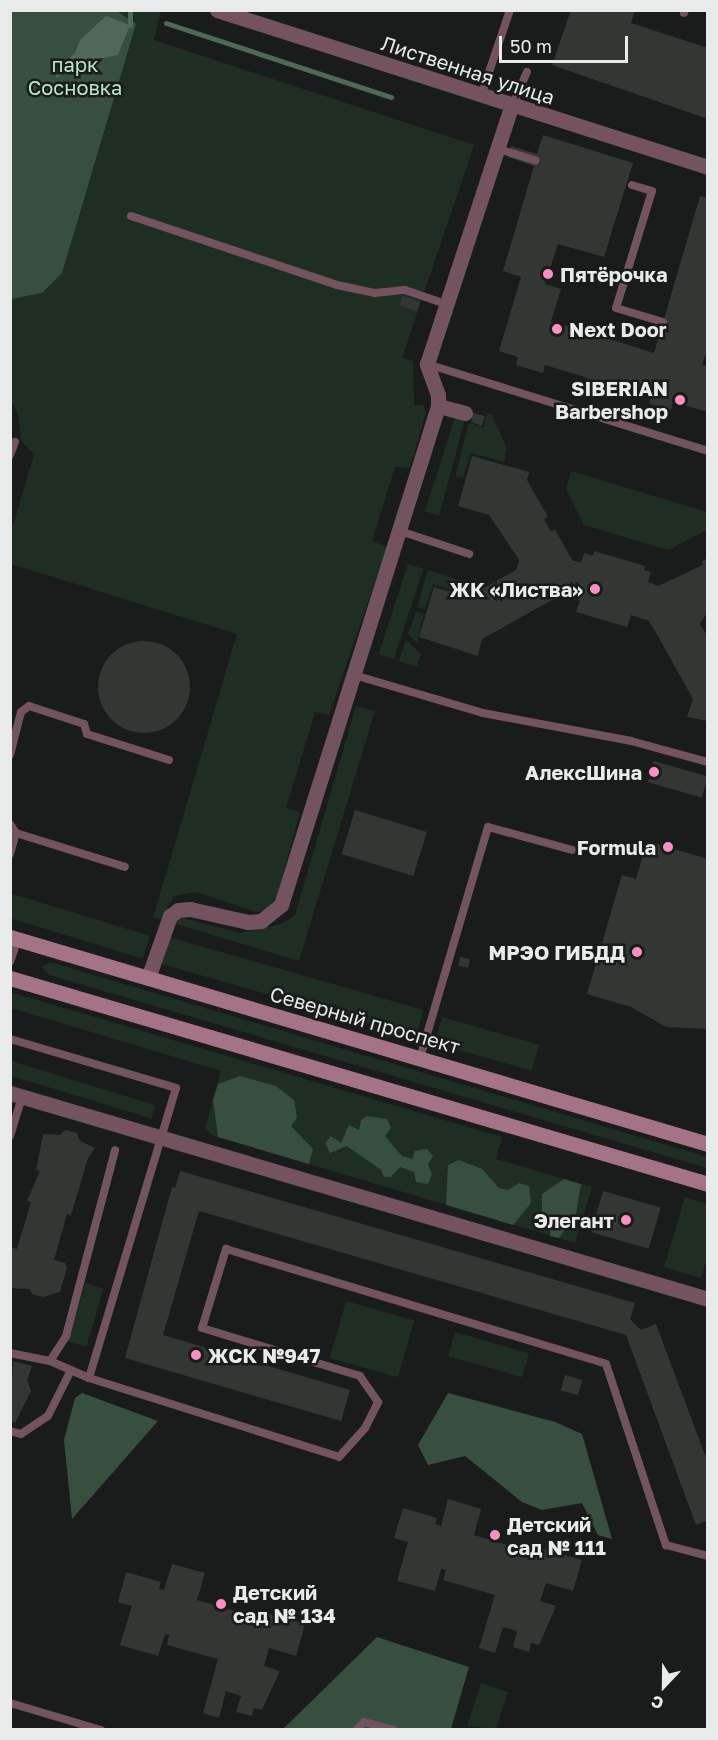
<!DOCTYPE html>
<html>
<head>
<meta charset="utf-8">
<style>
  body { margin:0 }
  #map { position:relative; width:718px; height:1740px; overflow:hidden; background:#191c1a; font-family:"Golos Text",sans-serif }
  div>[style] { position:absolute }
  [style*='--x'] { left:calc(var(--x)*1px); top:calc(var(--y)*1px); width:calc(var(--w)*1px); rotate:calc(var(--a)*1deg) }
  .green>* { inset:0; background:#1e2e23; transform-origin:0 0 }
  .forest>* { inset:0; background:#364f3e }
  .water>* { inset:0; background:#4e6957 }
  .stream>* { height:5px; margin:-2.5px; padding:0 2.5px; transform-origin:2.5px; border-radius:2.5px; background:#4e6957 }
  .building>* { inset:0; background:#333734; transform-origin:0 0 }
  .round { border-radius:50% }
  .service>* { height:8px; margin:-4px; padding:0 4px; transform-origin:4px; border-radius:4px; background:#735360 }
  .minor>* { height:15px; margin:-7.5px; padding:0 7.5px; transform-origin:7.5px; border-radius:7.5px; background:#735360 }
  .secondary>* { height:15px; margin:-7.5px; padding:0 7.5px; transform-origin:7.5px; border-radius:7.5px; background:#a57388 }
  .dots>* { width:16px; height:16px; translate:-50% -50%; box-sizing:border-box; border:3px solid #191c1a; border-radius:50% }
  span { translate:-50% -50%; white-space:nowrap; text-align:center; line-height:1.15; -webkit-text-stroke:5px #191c1a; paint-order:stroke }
  .park-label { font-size:20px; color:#b7ebc8 }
  .street-label { font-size:20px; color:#e8ebe9 }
  .poi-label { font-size:20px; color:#e8ebe9; font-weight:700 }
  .left { translate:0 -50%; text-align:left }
  .right { translate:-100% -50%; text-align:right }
  .frame { position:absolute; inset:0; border:12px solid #e8ebe9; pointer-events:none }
  .north { position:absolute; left:634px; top:1656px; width:60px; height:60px; -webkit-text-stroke:4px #191c1a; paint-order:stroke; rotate:202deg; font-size:16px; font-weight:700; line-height:24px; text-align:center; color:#e8ebe9 }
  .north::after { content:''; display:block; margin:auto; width:21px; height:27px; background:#e8ebe9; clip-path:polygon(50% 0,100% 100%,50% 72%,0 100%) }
  .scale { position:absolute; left:499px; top:36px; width:129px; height:27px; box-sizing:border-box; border:3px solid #e8ebe9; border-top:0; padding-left:8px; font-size:18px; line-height:21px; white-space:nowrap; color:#e8ebe9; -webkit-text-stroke:4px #191c1a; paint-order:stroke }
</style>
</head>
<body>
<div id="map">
  <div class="green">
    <div style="clip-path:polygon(10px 11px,161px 11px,154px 40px,474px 145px,402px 358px,413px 361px,414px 405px,423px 405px,426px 412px,410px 468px,395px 467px,372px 541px,387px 547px,329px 715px,315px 712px,286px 808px,300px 812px,277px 896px,267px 909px,257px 912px,196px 892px,174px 896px,162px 919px,153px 918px,237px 634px,11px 564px,11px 533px,34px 454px,21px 441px,18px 414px,11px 402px)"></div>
    <div style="clip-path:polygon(487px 413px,492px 415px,507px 449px,504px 462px,471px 453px,463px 478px,455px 476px,469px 423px,484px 427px)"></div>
    <div style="clip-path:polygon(456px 414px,466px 416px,439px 516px,425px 511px)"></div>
    <div style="clip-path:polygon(571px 471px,707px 512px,707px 530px,668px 550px,584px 525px,566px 489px)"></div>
    <div style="left:408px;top:564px;width:16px;height:95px;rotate:18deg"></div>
    <div style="clip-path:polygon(428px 570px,468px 583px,476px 578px,482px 586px,467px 594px,433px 585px,425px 609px,417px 607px)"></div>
    <div style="clip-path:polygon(416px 612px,424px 614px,417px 643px,408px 634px)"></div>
    <div style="clip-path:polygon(406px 640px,421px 654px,417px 667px,399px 661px)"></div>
    <div style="clip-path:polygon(356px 706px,375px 711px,299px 961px,173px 923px,182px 918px,240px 933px,281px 924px,295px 915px)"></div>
    <div style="left:13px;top:894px;width:143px;height:24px;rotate:17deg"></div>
    <div style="left:169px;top:937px;width:265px;height:28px;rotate:16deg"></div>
    <div style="clip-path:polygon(50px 962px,707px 1157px,707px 1168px,49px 975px,41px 967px)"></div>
    <div style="clip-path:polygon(10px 992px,502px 1137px,496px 1159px,592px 1187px,575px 1243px,211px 1135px,205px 1127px,221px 1071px,11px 1008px)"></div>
    <div style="left:442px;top:1017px;width:101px;height:27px;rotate:16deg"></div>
    <div style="left:11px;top:1061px;width:151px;height:14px;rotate:17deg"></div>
    <div style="clip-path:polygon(685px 1197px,707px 1204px,707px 1258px,701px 1278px,664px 1267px)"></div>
    <div style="left:85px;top:1283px;width:19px;height:61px;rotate:16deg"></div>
    <div style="left:346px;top:1301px;width:71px;height:59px;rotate:16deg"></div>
    <div style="left:455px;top:1332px;width:77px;height:25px;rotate:16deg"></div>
    <div style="clip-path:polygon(481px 1683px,508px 1692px,496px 1729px,467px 1726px)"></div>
  </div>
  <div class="forest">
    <div style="clip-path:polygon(115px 10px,136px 24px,62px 273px,42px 293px,11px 299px,11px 11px)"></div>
    <div style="clip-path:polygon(240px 1076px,276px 1086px,294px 1100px,297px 1118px,291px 1126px,313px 1149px,309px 1164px,218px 1137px,213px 1100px,218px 1084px)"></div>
    <div style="clip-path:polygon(367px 1116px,387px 1119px,391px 1128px,385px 1136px,402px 1156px,412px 1159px,415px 1151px,427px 1149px,433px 1156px,428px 1164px,432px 1174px,428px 1184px,416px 1182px,414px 1172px,400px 1167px,391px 1177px,384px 1177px,381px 1170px,347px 1146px,330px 1153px,325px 1143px,331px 1136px,341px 1143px,349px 1125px,359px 1130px,361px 1120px)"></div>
    <div style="clip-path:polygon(459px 1160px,482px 1169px,499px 1188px,508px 1190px,519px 1183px,529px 1186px,531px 1203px,513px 1225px,446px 1205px,448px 1165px)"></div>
    <div style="clip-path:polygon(564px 1179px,581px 1184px,576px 1214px,559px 1238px,550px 1236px,552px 1216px,542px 1213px,542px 1194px)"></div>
    <div style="clip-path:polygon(82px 1393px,158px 1421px,72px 1519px,64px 1440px,75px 1398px)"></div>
    <div style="clip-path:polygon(448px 1393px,555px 1422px,582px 1434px,612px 1539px,598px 1535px,582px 1503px,542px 1510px,522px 1502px,465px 1456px,428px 1465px,418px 1445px)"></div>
    <div style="clip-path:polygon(377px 1637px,469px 1667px,451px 1729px,282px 1730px)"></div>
  </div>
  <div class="water">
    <div style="clip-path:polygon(106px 16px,130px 25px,118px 55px,84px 62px,56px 78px,56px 71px,75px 53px,80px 40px)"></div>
  </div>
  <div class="stream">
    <div style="--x:166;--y:23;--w:237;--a:18.2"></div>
    <div style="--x:130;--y:25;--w:15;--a:-90"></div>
  </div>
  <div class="building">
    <div style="clip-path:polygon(571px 10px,635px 10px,631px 23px,708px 48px,708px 119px,552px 65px)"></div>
    <div style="clip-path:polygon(543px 135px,633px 163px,604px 257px,558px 244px,545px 284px,561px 289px,551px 321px,654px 353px,700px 196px,708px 198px,708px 347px,702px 365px,708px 366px,708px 412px,673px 402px,671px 410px,649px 404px,651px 396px,609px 384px,607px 392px,585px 385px,588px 378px,568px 372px,545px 365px,543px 373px,516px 365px,518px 357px,499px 351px,521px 277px,503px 271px,534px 166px,508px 157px,511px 146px,537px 154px)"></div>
    <div style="left:403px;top:296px;width:18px;height:10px;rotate:19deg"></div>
    <div style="clip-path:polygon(473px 413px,485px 416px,482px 426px,471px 422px)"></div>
    <div style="clip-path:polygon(472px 456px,529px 472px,527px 480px,548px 517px,544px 519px,551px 532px,555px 529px,572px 560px,581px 563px,584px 553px,593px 556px,594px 551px,645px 566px,644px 570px,651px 572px,648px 582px,658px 586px,703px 565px,702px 561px,708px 558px,708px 611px,700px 624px,708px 637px,708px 721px,687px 717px,693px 699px,655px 631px,649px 621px,631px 615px,627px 627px,576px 612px,580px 601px,561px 595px,482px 639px,478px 656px,419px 637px,434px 587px,468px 597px,516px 570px,519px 560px,489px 515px,458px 506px)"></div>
    <div class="round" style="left:98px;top:641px;width:92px;height:92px"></div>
    <div style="left:654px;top:761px;width:56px;height:22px;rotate:16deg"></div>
    <div style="left:355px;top:810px;width:75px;height:46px;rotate:17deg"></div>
    <div style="clip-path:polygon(647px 841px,708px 859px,708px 1029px,666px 1027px,631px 1007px,587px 994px,622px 875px,636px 879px)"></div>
    <div style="left:460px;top:957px;width:10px;height:9px;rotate:11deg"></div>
    <div style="clip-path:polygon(66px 1130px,77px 1133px,80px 1141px,95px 1148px,88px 1158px,71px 1215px,67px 1214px,54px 1260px,65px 1263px,67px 1268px,60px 1292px,43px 1297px,32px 1294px,30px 1289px,10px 1288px,10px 1247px,17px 1249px,31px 1202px,27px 1201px,40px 1171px,36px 1170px,43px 1134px,60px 1135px)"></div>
    <div style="clip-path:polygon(180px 1171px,635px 1303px,630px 1319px,641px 1330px,656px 1324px,708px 1463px,708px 1520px,696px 1525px,626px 1335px,199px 1211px,163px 1335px,350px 1390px,341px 1421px,125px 1358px,172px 1187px,175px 1188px)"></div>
    <div style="left:603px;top:1191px;width:60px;height:43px;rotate:16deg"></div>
    <div style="clip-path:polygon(13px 1361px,32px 1366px,27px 1380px,31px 1391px,15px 1423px,10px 1421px)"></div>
    <div style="left:565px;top:1375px;width:18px;height:16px;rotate:16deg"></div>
    <div style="clip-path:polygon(448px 1499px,481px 1509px,474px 1535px,538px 1554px,540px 1548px,582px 1560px,573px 1591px,546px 1583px,540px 1601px,556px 1606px,539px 1645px,531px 1643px,529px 1652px,513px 1647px,517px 1631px,503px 1627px,495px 1653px,479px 1648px,495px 1595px,443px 1580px,446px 1570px,441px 1569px,435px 1591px,397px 1581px,408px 1542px,394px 1538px,403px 1508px,437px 1518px,435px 1524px,441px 1526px)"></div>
    <div style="clip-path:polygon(172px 1564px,205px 1573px,197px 1600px,262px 1619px,263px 1612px,305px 1624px,296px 1656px,269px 1648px,264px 1666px,280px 1671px,262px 1710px,254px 1708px,252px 1716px,236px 1712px,241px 1696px,226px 1691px,219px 1718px,203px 1713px,218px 1659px,167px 1645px,169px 1635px,165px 1634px,158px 1656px,120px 1645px,132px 1606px,118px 1602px,126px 1572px,161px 1582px,159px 1589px,164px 1590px)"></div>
  </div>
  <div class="service">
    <div style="--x:684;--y:13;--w:3;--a:-72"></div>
    <div style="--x:481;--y:96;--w:91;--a:-71.4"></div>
    <div style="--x:512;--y:107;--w:38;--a:-67"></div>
    <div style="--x:498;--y:149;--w:39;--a:17"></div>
    <div style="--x:632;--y:185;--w:21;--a:17"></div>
    <div style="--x:652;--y:191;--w:122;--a:107.1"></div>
    <div style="--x:616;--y:308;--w:49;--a:16.6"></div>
    <div style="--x:131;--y:216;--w:217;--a:18.5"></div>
    <div style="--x:337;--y:285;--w:39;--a:12"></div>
    <div style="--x:375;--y:293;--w:30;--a:-6"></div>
    <div style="--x:405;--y:290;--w:43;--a:18.9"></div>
    <div style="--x:427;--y:364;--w:294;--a:17.2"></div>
    <div style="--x:10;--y:455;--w:14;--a:-69"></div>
    <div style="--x:400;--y:531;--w:73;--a:18.4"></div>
    <div style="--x:354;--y:675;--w:134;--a:16.4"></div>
    <div style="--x:483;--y:713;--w:151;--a:10.7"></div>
    <div style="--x:631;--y:741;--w:80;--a:15.3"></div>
    <div style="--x:10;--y:755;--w:44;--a:-75.7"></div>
    <div style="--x:21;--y:712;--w:10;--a:-37"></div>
    <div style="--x:29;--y:706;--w:58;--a:18.1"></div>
    <div style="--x:84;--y:724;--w:10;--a:73"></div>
    <div style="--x:87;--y:734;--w:86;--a:17.6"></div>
    <div style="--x:10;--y:824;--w:11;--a:56"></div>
    <div style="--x:16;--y:833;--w:22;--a:106"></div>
    <div style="--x:16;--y:833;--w:114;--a:17.3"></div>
    <div style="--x:10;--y:962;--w:24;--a:-71"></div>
    <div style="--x:10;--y:1039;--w:173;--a:16.4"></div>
    <div style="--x:176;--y:1088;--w:303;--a:106.7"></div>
    <div style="--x:89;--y:1378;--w:43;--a:-156.4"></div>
    <div style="--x:50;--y:1361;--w:41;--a:-168.7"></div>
    <div style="--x:420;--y:1058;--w:241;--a:-73.6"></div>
    <div style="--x:488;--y:827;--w:87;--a:15.3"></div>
    <div style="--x:10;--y:1136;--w:41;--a:-72.9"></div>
    <div style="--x:50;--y:1361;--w:30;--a:-57"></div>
    <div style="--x:66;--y:1336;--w:192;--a:-75.2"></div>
    <div style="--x:89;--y:1378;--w:262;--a:17.5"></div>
    <div style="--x:339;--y:1457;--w:39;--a:-48"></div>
    <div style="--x:365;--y:1428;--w:29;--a:-63"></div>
    <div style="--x:378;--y:1402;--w:32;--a:-125"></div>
    <div style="--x:360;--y:1376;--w:165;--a:-163.1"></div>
    <div style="--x:202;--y:1328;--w:83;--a:-73.1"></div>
    <div style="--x:226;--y:1249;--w:397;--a:16.8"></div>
    <div style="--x:606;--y:1364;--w:191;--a:71.7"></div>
    <div style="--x:666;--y:1545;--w:43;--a:14.7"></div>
    <div style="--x:10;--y:1431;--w:11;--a:15"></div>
    <div style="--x:21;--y:1434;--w:32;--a:-34"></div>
    <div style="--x:48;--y:1416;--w:51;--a:-63.4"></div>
    <div style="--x:10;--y:1703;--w:95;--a:16.5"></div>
    <div style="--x:356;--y:1730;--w:11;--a:-45"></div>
    <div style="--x:364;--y:1722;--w:31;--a:15"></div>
  </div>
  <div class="minor">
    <div style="--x:217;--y:10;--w:515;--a:17.73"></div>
    <div style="--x:465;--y:413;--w:28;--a:-165"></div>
    <div style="--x:438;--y:406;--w:11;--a:-90"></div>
    <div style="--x:438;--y:395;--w:33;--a:-110"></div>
    <div style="--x:427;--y:364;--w:270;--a:-71.9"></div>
    <div style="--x:148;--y:978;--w:66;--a:-70.5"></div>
    <div style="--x:170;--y:916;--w:10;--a:-37"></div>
    <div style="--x:178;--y:910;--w:12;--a:-5"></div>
    <div style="--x:190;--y:909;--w:59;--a:12.6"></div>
    <div style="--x:248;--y:922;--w:13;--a:-4"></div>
    <div style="--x:261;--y:921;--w:26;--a:-39"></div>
    <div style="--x:281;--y:905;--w:523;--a:-72.53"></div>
    <div style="--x:10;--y:1093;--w:728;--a:16.44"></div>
  </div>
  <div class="secondary">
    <div style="--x:10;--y:937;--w:728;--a:16.52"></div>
    <div style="--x:10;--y:978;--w:728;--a:16.44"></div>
  </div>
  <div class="dots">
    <div style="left:548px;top:274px;background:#fc8fc1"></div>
    <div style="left:557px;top:329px;background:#fc8fc1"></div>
    <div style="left:680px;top:400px;background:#fc8fc1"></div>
    <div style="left:595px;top:589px;background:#fc8fc1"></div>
    <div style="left:654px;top:772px;background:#fc8fc1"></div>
    <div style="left:668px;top:847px;background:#fc8fc1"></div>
    <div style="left:637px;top:952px;background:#fc8fc1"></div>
    <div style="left:626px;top:1220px;background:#fc8fc1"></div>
    <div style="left:196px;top:1355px;background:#fc8fc1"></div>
    <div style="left:495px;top:1535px;background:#fc8fc1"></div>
    <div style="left:221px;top:1604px;background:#fc8fc1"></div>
  </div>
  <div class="park-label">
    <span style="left:75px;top:76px">парк<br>Сосновка</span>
  </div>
  <div class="street-label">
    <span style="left:468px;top:70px;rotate:18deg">Лиственная улица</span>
    <span style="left:365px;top:1020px;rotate:16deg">Северный проспект</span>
  </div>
  <div class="poi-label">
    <span class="left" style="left:560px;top:274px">Пятёрочка</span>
    <span class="left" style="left:569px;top:329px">Next Door</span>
    <span class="right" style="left:668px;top:400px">SIBERIAN<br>Barbershop</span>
    <span class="right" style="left:583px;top:589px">ЖК «Листва»</span>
    <span class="right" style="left:642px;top:772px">АлексШина</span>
    <span class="right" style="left:656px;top:847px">Formula</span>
    <span class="right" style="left:625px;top:952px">МРЭО ГИБДД</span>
    <span class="right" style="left:614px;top:1220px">Элегант</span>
    <span class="left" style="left:208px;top:1355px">ЖСК №947</span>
    <span class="left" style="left:507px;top:1536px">Детский<br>сад № 111</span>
    <span class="left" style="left:233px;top:1604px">Детский<br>сад № 134</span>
  </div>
  <div class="frame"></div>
  <div class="north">С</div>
  <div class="scale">50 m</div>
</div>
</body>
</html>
